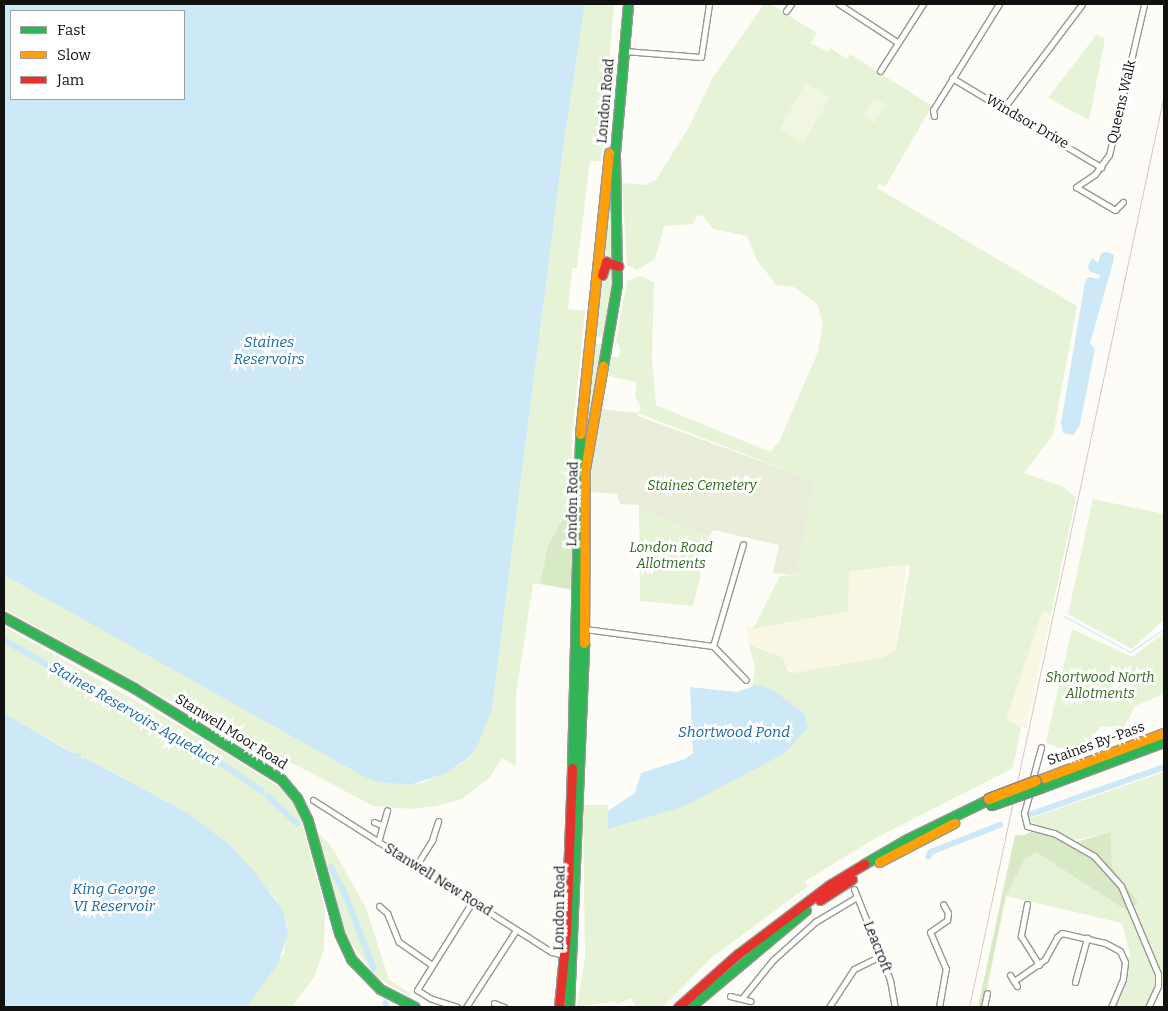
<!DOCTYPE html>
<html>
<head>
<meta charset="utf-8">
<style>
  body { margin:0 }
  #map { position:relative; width:1168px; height:1011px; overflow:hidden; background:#fdfcf7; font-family:Bitter,serif }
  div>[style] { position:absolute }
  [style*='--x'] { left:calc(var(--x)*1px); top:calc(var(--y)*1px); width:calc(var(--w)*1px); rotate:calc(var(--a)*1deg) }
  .farmland>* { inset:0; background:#f9f7e4 }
  .green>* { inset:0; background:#e7f3d7 }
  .forest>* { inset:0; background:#d8eac5 }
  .cemetery>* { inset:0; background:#e9eedb }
  .pitch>* { inset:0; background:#f0f6e1; transform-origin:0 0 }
  .water>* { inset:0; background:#cde8f7 }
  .stream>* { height:1px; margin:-0.5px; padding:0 0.5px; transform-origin:0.5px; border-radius:0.5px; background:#cde8f7 }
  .canal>* { height:5.5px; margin:-2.75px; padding:0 2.75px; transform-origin:2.75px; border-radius:2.75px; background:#cde8f7 }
  .roads { filter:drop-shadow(1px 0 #979795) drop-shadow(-1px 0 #979795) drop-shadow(0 1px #979795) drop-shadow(0 -1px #979795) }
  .street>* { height:5px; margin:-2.5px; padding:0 2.5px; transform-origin:2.5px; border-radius:2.5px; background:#fffffe }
  .fast>* { height:9px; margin:-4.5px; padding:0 4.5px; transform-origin:4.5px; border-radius:4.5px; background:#30b455 }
  .slow>* { height:9px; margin:-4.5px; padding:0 4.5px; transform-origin:4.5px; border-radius:4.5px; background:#ff9f0a }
  .jam>* { height:9px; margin:-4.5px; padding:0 4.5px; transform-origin:4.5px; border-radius:4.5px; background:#e5322d }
  .rail>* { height:1px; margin:-0.5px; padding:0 0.5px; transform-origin:0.5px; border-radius:0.5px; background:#d9c6c7 }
  .bridges { filter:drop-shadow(1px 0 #858482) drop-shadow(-1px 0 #858482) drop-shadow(0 1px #858482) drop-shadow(0 -1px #858482) }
  .fast-bridge>* { height:10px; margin:-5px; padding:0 5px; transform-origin:5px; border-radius:5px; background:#30b455 }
  .slow-bridge>* { height:10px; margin:-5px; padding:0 5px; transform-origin:5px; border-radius:5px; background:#ff9f0a }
  span { translate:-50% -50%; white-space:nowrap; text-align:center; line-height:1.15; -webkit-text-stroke:5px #fff; paint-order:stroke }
  .street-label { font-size:14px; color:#111 }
  .park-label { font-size:14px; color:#2f6b1f; font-style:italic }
  .water-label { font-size:15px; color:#1768a6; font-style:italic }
  .frame { position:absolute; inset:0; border:5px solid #111; pointer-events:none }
  .legend { position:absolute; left:10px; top:10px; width:175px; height:90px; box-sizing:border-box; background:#fff; border:1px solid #a0a0a0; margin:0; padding:6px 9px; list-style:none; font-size:15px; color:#111 }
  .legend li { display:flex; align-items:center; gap:10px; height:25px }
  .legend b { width:25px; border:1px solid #a0a0a0 }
</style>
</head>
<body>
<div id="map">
  <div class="farmland">
    <div style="clip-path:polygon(907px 566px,895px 649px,886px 657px,794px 673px,771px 652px,749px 644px,746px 627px,779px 625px,849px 571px)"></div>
    <div style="clip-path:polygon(1043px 610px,1051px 614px,1026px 729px,1008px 720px,1007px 717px)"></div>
  </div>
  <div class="green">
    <div style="clip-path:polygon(585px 4px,614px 4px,601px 161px,590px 161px,577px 268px,572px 268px,568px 309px,585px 311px,572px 436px,571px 510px,567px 511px,548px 545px,540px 584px,533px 584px,516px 695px,516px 766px,502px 758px,490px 777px,462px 799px,437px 806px,412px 809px,373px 806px,249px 740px,245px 746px,178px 705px,4px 609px,4px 575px,379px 782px,410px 785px,425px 782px,458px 766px,469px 757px,479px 743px,492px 709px,563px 149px)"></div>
    <div style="clip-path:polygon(764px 4px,770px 4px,817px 33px,811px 43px,828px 52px,830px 48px,847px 59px,850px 54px,932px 106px,885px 187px,879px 184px,877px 188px,1077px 306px,1053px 435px,1024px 473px,1061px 486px,1076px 497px,1051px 614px,1043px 610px,1007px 717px,1008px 720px,1021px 727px,1013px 768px,876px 838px,805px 881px,807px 887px,711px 958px,663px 1007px,636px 1007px,631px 998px,617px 1005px,615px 1001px,577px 1007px,585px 958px,583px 805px,608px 805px,608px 828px,804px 713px,773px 690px,752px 687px,755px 669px,749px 644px,783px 658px,788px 671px,794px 673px,885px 657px,896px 648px,910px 565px,849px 571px,848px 611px,753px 629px,780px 576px,797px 575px,815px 481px,638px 413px,641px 408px,635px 396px,637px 382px,608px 376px,612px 357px,619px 357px,620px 349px,616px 340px,627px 281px,640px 276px,654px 282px,652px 360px,656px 405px,770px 452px,779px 442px,818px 352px,823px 323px,817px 304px,794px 287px,776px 285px,757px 260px,747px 236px,713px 229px,702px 215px,697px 216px,693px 224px,664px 226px,655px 259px,637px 270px,627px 265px,622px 183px,645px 185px,656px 180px,690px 125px,712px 79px)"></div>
    <div style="clip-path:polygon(1097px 34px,1105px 39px,1089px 120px,1048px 98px)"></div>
    <div style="clip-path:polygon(612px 156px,614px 258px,603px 259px)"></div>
    <div style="clip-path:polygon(606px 267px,615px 267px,603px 336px,599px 337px,594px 331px)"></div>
    <div style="clip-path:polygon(594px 344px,606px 344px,580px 467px)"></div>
    <div style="clip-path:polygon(1093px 499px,1164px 514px,1164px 619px,1132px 649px,1068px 614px)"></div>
    <div style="clip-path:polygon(639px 510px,710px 537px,693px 606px,640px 601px)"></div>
    <div style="clip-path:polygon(4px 626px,208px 742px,288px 793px,299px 812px,325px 909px,324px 950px,314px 977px,292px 1007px,247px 1007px,284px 953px,287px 925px,276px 899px,229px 844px,188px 813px,85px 757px,80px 757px,79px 754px,71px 752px,4px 713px)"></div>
    <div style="clip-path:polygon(1072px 629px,1132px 657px,1164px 633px,1164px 694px,1135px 706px,1124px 728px,1101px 726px,1083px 748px,1058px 748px,1046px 742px)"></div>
    <div style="clip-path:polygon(1164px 772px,1164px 987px,1157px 982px,1147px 1007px,1112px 1007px,1130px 954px,1122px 923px,1006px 896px,1025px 859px,1036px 852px,1129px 911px,1138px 902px,1112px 867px,1111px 833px,1074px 840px,1026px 820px)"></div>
    <div style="clip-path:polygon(317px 831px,333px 849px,366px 908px,389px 980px,410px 993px,411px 997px,377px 978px,351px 943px,339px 916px)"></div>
  </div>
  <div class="forest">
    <div style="clip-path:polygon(573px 510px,574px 590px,540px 584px,548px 545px,567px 511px)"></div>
    <div style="clip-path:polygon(1030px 832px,1055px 835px,1072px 843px,1111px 832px,1112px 867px,1138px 902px,1129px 912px,1036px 852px,1025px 859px,1006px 896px,987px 988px,981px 1007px,978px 1007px,1015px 835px,1025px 835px)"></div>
  </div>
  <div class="cemetery">
    <div style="clip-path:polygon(601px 409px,638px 413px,638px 416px,815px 481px,797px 575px,773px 573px,779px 545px,713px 530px,710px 537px,639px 510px,639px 505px,620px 504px,617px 494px,591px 492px,592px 448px)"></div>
  </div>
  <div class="pitch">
    <div style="left:806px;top:83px;width:28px;height:53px;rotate:30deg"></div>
    <div style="clip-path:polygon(873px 98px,886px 104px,874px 123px,863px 116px)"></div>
  </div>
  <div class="water">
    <div style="clip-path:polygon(evenodd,4px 4px,585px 4px,563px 149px,492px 709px,479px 743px,469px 757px,447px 773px,410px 785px,379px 782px,363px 776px,4px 575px,4px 4px,11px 11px,184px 11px,184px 99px,11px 99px,11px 11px)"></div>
    <div style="clip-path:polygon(1107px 252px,1114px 255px,1113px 263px,1090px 343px,1095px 349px,1080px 424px,1074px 435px,1063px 433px,1061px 423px,1085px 282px,1088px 277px,1099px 279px,1100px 275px,1089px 271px,1088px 266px,1092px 258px,1098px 263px,1101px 253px)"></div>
    <div style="clip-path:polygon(756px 685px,773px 690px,804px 713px,808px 727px,785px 753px,685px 806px,608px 829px,608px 811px,635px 793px,641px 773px,685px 759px,693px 753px,690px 687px,737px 692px)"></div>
    <div style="clip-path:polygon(4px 713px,70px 752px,80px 754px,80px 757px,81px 755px,82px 759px,84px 757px,188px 813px,229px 844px,258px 876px,283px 911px,288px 933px,278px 964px,247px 1007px,4px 1007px)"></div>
  </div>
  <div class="stream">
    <div style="--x:1064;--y:616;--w:75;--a:28.6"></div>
    <div style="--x:1130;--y:652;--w:41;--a:-34.1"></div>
  </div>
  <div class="canal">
    <div style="--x:4;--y:640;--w:253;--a:29.6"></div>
    <div style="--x:224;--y:765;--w:46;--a:34.4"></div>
    <div style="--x:268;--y:796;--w:40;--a:43"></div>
    <div style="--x:1026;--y:816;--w:146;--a:-19.5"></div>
    <div style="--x:928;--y:857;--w:6;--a:-59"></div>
    <div style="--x:931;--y:852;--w:74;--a:-21.4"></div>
    <div style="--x:331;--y:867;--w:27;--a:62"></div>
    <div style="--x:344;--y:891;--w:83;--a:68.7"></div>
    <div style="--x:386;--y:1003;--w:4;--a:76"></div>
  </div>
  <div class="roads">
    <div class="street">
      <div style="--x:839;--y:4;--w:69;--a:33.2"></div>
      <div style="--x:786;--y:11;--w:9;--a:-54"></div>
      <div style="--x:624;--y:51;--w:77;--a:4.5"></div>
      <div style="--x:701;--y:57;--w:54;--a:-81.4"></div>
      <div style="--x:880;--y:71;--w:80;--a:-57.3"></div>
      <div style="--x:952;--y:78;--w:174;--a:30.9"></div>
      <div style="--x:1003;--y:109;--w:131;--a:-53"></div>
      <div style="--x:934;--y:116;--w:6;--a:-99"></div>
      <div style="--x:933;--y:110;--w:125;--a:-58.1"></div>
      <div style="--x:1123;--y:202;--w:11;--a:135"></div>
      <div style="--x:1115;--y:210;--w:45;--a:-149.5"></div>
      <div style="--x:1076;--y:187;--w:23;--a:-34"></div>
      <div style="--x:1095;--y:174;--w:24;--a:-54"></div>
      <div style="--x:1109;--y:155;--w:155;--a:-76.9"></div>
      <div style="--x:585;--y:629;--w:129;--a:7.6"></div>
      <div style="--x:713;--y:646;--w:47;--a:45.9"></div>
      <div style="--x:713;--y:646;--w:106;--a:-73.6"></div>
      <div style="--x:1032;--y:781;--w:35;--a:-75"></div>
      <div style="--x:1030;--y:792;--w:22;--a:106"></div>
      <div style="--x:1024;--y:813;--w:13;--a:77"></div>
      <div style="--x:1027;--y:826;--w:28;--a:15"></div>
      <div style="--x:1054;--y:833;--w:46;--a:29.9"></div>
      <div style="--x:1094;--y:856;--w:40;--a:48"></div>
      <div style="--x:1121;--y:886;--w:95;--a:67.2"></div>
      <div style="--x:1158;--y:974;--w:12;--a:90"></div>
      <div style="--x:1158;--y:986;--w:23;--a:115"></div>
      <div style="--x:313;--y:800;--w:283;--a:32.5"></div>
      <div style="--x:552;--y:952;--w:12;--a:14"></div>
      <div style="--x:374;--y:822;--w:9;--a:21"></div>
      <div style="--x:378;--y:842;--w:33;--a:-74"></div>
      <div style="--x:416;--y:866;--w:31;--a:-58"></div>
      <div style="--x:432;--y:840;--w:20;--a:-72"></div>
      <div style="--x:854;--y:889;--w:98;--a:68.4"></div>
      <div style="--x:890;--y:980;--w:27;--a:80"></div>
      <div style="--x:1027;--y:904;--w:33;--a:101"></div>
      <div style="--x:1021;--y:936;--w:34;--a:58"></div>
      <div style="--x:379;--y:906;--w:11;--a:41"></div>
      <div style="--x:387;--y:913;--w:31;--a:68"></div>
      <div style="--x:399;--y:942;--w:40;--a:34.9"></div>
      <div style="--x:1010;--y:975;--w:13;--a:58"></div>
      <div style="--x:1014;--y:981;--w:38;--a:-35"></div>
      <div style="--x:1045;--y:959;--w:25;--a:-61"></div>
      <div style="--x:1057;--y:937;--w:6;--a:-39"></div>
      <div style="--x:1062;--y:933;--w:44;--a:13.1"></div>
      <div style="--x:1105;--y:943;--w:17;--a:28"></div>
      <div style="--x:1120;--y:951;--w:12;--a:66"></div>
      <div style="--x:1125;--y:962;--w:17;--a:97"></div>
      <div style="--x:1123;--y:979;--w:30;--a:113"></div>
      <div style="--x:1075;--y:982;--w:46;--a:-74.7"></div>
      <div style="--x:730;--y:996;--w:21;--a:14"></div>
      <div style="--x:743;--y:997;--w:48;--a:-51"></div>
      <div style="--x:773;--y:960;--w:57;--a:-42.1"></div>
      <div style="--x:815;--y:922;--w:49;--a:-30.8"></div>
      <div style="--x:494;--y:1003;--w:11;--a:22"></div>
      <div style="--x:457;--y:1007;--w:28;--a:-162"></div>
      <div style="--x:430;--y:998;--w:15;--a:-148"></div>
      <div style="--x:417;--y:990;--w:104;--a:-58"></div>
      <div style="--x:466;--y:1007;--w:92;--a:-57"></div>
      <div style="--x:829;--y:1007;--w:45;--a:-56.7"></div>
      <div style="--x:854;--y:969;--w:30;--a:-26"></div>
      <div style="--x:939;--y:1007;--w:39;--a:-80"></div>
      <div style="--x:946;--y:969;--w:40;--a:-113.4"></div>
      <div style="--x:930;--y:932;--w:21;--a:-35"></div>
      <div style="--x:947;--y:920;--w:7;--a:-82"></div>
      <div style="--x:948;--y:913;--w:10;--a:-119"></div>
      <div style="--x:984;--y:1007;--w:14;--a:-78"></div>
    </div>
    <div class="fast">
      <div style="--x:603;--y:366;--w:83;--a:-80.3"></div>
      <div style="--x:617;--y:284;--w:131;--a:-90.9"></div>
      <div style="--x:615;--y:153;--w:150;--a:-85"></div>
      <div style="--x:4;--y:617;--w:148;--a:28.6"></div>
      <div style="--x:134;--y:688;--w:173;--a:31.8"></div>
      <div style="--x:281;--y:779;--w:25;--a:50"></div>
      <div style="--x:297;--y:798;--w:25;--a:64"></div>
      <div style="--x:308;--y:821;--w:116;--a:74.5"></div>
      <div style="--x:339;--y:933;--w:29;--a:65"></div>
      <div style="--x:351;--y:959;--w:42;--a:46"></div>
      <div style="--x:380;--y:989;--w:39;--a:27"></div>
      <div style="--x:572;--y:768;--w:334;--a:-88.6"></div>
      <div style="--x:1040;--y:788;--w:132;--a:-20.4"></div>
      <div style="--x:864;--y:864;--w:50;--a:-30.2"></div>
      <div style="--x:907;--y:839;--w:91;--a:-26"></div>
      <div style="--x:569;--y:1007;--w:364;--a:-87.6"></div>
      <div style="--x:690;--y:1007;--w:151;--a:-39.9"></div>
    </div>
    <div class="slow">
      <div style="--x:580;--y:434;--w:283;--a:-84.1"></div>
      <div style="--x:584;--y:643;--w:174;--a:-89.7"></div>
      <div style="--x:585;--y:469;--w:105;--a:-80.1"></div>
      <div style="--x:1036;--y:781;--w:137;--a:-20.6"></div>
      <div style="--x:879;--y:862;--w:85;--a:-27.5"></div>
    </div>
    <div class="jam">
      <div style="--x:602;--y:275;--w:14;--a:-73"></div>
      <div style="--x:606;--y:262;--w:13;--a:18"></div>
      <div style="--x:820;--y:900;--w:38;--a:-33"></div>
      <div style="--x:559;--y:1007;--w:74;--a:-84.6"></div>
      <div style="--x:566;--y:933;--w:165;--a:-87.9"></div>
      <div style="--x:678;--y:1007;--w:80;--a:-41.5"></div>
      <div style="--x:738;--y:954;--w:116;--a:-37"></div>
      <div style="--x:831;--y:884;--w:39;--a:-31"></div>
    </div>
  </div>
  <div class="rail">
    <div style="--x:969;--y:1007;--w:934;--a:-77.94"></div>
  </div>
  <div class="bridges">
    <div class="fast-bridge">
      <div style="--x:992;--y:805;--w:51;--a:-19.5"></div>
    </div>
    <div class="slow-bridge">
      <div style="--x:989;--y:799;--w:50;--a:-21"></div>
    </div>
  </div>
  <div class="street-label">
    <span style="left:606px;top:101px;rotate:-85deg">London Road</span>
    <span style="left:1122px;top:102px;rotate:-77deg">Queens Walk</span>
    <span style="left:1027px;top:122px;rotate:30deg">Windsor Drive</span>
    <span style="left:573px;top:504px;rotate:-89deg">London Road</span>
    <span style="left:231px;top:732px;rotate:32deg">Stanwell Moor Road</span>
    <span style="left:1096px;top:744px;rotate:-20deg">Staines By-Pass</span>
    <span style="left:438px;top:880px;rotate:32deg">Stanwell New Road</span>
    <span style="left:560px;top:908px;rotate:-89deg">London Road</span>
    <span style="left:877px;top:947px;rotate:68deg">Leacroft</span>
  </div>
  <div class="park-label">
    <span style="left:702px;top:486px">Staines Cemetery</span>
    <span style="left:671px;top:556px">London Road<br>Allotments</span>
    <span style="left:1100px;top:686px">Shortwood North<br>Allotments</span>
  </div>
  <div class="water-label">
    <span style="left:269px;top:351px">Staines<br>Reservoirs</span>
    <span style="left:134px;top:714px;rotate:30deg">Staines Reservoirs Aqueduct</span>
    <span style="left:734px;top:733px">Shortwood Pond</span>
    <span style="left:114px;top:898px">King George<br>VI Reservoir</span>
  </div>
  <div class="frame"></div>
  <ul class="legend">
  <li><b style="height:6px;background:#30b455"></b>Fast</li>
  <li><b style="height:6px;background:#ff9f0a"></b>Slow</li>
  <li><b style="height:6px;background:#e5322d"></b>Jam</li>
  </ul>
</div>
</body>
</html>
